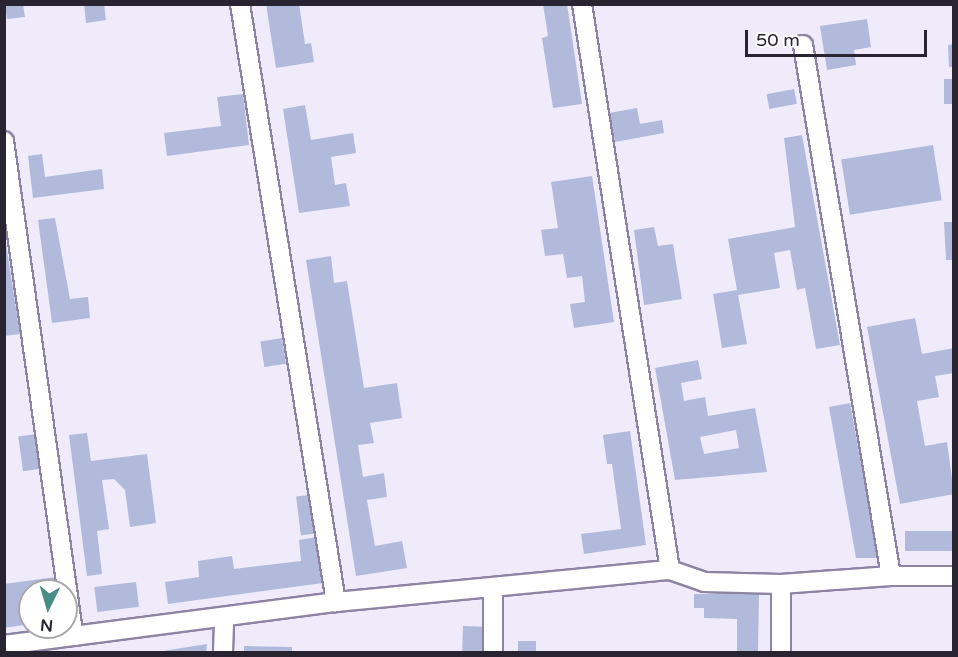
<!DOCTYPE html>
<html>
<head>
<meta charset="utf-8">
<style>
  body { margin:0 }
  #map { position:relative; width:958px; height:657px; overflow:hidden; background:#efebfa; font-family:"Varela Round",sans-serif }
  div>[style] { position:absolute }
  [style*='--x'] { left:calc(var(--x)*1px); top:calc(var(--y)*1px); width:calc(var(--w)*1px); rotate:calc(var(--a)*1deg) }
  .building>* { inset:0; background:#b2badc; transform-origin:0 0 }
  .roads { filter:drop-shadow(2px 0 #8d84a4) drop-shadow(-2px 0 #8d84a4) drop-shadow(0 2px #8d84a4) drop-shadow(0 -2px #8d84a4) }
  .street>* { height:18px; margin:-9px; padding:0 9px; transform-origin:9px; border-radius:9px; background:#fff }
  span { translate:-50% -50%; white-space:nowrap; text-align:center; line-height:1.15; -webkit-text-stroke:4.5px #fff; paint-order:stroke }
  .frame { position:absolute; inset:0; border:6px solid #282431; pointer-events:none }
  .north { position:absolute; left:18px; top:579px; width:60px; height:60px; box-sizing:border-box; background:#fff; border:2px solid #a9a7ad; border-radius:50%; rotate:185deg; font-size:16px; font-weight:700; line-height:24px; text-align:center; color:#282431 }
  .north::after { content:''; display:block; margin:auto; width:21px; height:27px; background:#488d83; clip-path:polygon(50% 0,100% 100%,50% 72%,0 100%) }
  .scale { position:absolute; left:745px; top:30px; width:182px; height:27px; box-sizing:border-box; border:3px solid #282431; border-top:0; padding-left:8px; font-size:18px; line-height:21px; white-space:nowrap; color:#282431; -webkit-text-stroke:4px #fff; paint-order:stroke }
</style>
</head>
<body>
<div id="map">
  <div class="building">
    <div style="clip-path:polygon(5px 4px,23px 4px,25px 17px,7px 19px)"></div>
    <div style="clip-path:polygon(84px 4px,104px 4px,106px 20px,86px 23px)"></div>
    <div style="clip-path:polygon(266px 4px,299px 4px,305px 44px,311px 43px,314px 62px,276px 68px)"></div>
    <div style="clip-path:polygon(543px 4px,567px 4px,582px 104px,553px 108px,542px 38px,548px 36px)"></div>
    <div style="clip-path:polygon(867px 19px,871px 47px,854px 50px,856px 65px,827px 70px,820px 26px)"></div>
    <div style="clip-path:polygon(954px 44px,954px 67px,949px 67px,948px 45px)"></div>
    <div style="left:944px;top:79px;width:10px;height:25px"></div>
    <div style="left:794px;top:89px;width:15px;height:28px;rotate:79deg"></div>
    <div style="clip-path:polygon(243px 94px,249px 145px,167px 156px,164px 133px,221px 126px,217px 97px)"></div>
    <div style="clip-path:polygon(305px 105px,311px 140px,353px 133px,356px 153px,331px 157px,335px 185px,346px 183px,350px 206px,299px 213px,283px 109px)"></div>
    <div style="clip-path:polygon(637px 108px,640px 124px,662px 120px,664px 133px,615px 142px,609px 113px)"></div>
    <div style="clip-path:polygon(802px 135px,840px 345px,816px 349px,805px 288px,797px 290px,790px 250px,774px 253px,780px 288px,738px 295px,747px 344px,722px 348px,713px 294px,737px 290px,728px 239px,795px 227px,784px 138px)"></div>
    <div style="left:933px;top:145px;width:56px;height:93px;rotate:81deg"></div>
    <div style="clip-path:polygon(42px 154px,45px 177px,102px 169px,104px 189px,33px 198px,28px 156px)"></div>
    <div style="clip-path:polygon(592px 176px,614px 322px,574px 328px,570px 304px,585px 302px,582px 276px,567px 278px,563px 254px,545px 256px,541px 230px,558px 228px,551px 182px)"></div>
    <div style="clip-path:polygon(55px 218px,70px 299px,88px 297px,90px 318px,52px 323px,38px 220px)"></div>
    <div style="clip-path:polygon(944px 222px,954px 222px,954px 260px,946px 260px)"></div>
    <div style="clip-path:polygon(654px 227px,658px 246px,673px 244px,682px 299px,644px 305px,634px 230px)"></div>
    <div style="clip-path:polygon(4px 231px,20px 334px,4px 336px)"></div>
    <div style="clip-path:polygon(331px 256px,334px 283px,347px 281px,364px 388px,397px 383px,402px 418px,370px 423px,374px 443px,358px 445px,363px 477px,384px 473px,387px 497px,367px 500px,375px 546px,402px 541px,407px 568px,356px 576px,306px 260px)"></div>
    <div style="clip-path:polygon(915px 318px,922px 354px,954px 348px,954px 373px,935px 376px,939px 397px,917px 401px,925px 446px,947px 442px,954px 494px,900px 504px,867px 327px)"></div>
    <div style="left:282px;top:338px;width:26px;height:22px;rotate:81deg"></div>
    <div style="clip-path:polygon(evenodd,698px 360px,702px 379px,681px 383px,684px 401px,705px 397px,708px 416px,755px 408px,767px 472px,675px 480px,655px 368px,698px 360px,736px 430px,739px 448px,704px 454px,700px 437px,736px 430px)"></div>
    <div style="clip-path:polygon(850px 403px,860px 457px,878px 558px,856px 558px,829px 407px)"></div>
    <div style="clip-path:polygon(630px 431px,646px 545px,584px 554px,581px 534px,621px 529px,612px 464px,607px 464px,603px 435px)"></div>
    <div style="clip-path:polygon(87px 433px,91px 461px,147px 454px,156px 523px,130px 527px,125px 490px,114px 479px,102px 480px,109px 529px,97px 531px,102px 574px,87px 576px,69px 435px)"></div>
    <div style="left:36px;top:434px;width:35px;height:18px;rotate:82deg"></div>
    <div style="left:309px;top:495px;width:39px;height:13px;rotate:83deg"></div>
    <div style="left:954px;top:531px;width:20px;height:49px;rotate:90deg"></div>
    <div style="clip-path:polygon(317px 537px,323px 583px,168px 604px,165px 582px,199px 577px,198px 561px,232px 556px,234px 569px,301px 561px,299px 540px)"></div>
    <div style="clip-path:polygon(56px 577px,58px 591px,30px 591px,30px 624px,4px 628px,4px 584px)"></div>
    <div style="left:136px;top:582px;width:25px;height:42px;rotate:83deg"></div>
    <div style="clip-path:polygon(694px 594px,759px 594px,758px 652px,737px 652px,737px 619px,704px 618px,704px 608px,694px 608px)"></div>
    <div style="left:463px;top:626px;width:23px;height:26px;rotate:2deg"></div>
    <div style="left:518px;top:641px;width:18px;height:11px"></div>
    <div style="clip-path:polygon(207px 644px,206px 652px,163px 652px,163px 651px)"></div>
    <div style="clip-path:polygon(244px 646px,292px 647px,292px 652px,244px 652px)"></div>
  </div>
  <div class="roads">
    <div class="street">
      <div style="--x:240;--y:4;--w:606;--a:80.88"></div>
      <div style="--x:582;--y:4;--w:573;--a:81.16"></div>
      <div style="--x:803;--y:45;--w:538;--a:80.59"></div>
      <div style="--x:4;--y:141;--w:500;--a:82"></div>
      <div style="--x:493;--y:589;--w:63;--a:90"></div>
      <div style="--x:4;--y:645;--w:335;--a:-7.4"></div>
      <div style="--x:336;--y:602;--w:336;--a:-5.5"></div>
      <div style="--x:670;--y:570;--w:36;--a:19"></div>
      <div style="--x:704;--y:582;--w:77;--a:1.5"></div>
      <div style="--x:781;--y:584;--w:110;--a:-4.2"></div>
      <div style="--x:891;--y:576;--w:63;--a:0"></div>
      <div style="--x:223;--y:652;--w:35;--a:-88"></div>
      <div style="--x:781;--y:652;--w:68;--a:-90"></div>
    </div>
  </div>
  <div class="frame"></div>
  <div class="north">N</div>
  <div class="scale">50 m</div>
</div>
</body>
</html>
